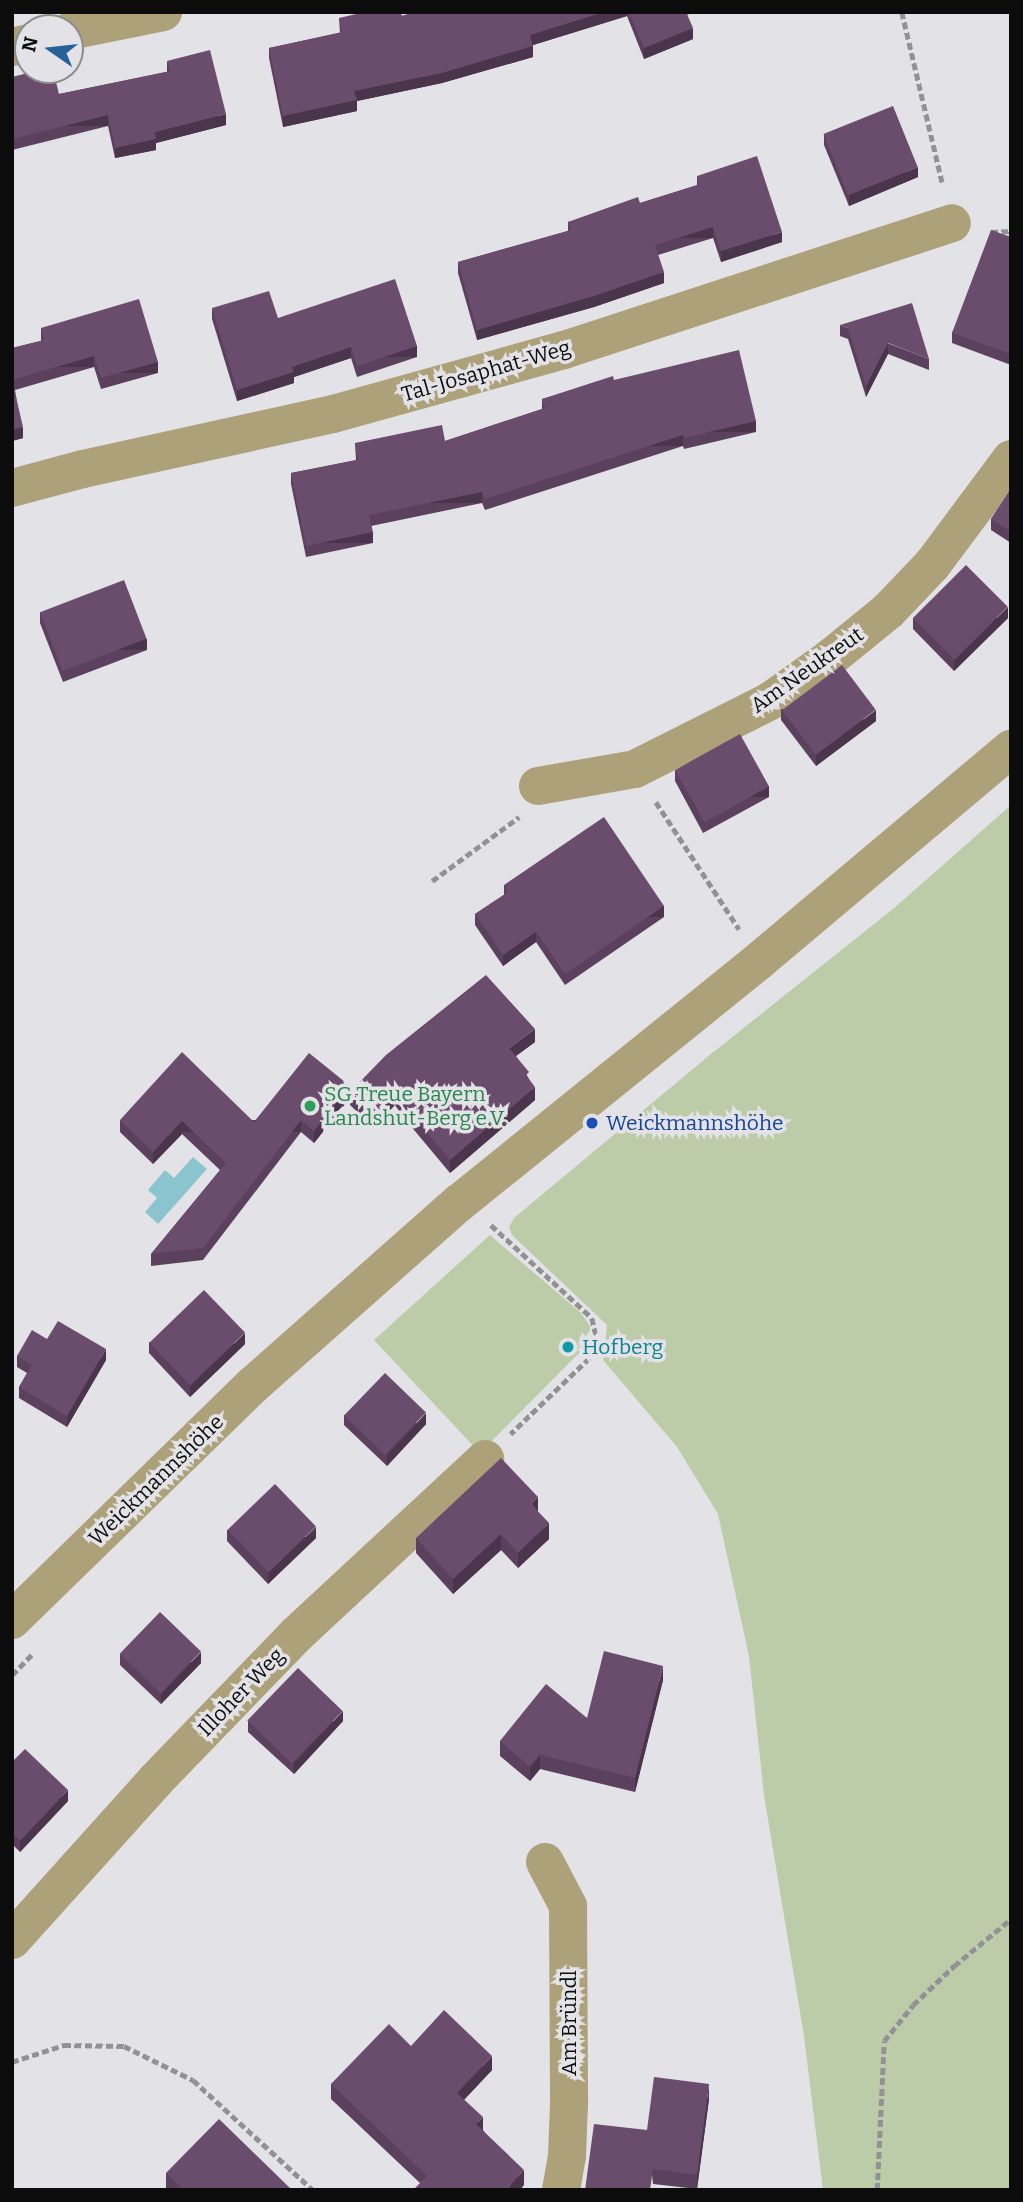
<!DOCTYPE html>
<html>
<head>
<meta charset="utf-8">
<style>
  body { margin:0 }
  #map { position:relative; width:1023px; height:2202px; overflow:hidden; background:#e3e3e7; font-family:Bitter,serif }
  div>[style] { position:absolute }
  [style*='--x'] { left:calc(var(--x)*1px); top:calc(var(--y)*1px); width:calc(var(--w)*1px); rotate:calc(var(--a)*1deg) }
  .green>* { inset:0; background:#bccba8 }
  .water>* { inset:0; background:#8ac5cf }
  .path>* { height:4.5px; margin-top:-2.25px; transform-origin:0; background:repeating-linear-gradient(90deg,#929295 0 7px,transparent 0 10.5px) }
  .minor>* { height:38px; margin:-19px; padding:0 19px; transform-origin:19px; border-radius:19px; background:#ada17a }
  .wall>* { inset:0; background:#5b415d }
  .shaded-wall>* { inset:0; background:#4a354c; transform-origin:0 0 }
  .building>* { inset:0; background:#6a4c6c; transform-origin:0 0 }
  .dots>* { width:19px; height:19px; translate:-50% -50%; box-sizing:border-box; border:4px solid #e3e3e7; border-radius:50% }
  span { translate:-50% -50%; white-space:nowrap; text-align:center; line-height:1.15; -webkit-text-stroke:7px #e3e3e7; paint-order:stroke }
  .street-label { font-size:21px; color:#0c0c0d }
  .leisure-label { font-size:21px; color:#27864d }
  .left { translate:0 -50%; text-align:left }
  .transit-label { font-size:21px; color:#164399 }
  .culture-label { font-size:21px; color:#0d838f }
  .frame { position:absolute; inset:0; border:14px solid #0c0c0d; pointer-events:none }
  .north { position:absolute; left:14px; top:14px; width:70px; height:70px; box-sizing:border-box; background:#e3e3e7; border:2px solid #8d8d90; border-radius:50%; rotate:284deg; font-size:19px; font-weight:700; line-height:28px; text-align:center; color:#0c0c0d }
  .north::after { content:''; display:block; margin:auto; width:24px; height:32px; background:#276199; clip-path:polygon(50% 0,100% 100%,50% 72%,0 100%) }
</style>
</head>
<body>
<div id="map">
  <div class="green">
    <div style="clip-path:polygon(1011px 805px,1011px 2190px,823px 2190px,804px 2036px,764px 1795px,749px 1656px,718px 1514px,677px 1447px,603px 1360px,607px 1325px,512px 1235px,509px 1227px,514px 1218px,711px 1054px,893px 909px)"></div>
    <div style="clip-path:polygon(490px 1235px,581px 1313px,590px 1326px,589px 1341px,582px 1350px,480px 1453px,374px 1340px)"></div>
  </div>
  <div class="water">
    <div style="clip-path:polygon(193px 1157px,207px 1169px,158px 1224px,145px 1212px,157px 1198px,148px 1190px,165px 1170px,174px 1178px)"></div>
  </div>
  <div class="path">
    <div style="--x:902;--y:12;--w:178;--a:76.7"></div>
    <div style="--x:991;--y:232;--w:20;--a:-3"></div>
    <div style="--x:656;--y:802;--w:152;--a:56.8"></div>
    <div style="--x:432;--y:881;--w:108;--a:-36.3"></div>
    <div style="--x:491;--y:1225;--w:137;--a:42.6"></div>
    <div style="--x:592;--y:1318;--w:23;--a:77"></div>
    <div style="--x:597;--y:1340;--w:19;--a:111"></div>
    <div style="--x:590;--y:1358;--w:110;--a:136.1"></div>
    <div style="--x:12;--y:1675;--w:28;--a:-46"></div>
    <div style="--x:12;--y:2062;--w:55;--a:-18.1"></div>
    <div style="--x:64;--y:2045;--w:60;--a:1"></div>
    <div style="--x:124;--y:2046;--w:77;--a:26.2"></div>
    <div style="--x:193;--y:2080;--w:163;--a:42.5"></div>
    <div style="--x:877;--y:2190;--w:149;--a:-87.3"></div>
    <div style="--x:884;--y:2041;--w:46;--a:-51.1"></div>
    <div style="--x:913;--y:2005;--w:57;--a:-43.6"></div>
    <div style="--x:954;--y:1966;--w:74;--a:-39.5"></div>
  </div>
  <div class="minor">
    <div style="--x:70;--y:31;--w:95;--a:-11.5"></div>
    <div style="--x:12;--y:47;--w:16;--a:-14"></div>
    <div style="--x:12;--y:488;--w:73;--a:-15"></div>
    <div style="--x:83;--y:469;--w:256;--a:-12.4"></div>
    <div style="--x:333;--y:414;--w:240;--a:-15.5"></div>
    <div style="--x:564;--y:350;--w:408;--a:-18.1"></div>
    <div style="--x:538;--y:786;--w:98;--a:-9.9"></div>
    <div style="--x:635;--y:769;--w:151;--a:-26.7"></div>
    <div style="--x:770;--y:701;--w:72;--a:-35.4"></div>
    <div style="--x:829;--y:659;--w:76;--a:-39.1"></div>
    <div style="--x:888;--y:611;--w:64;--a:-46.3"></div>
    <div style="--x:932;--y:565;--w:132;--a:-53.3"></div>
    <div style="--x:12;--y:1620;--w:337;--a:-44.3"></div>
    <div style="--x:253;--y:1385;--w:275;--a:-41.5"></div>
    <div style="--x:459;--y:1203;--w:387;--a:-38.9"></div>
    <div style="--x:760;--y:960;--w:328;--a:-40.1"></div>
    <div style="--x:545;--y:1862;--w:50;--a:62.4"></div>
    <div style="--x:568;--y:1906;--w:198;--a:89.7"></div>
    <div style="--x:569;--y:2104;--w:52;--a:92.2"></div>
    <div style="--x:567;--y:2156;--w:35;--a:100"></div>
    <div style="--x:12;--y:1940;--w:214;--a:-48"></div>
    <div style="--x:155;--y:1781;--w:204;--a:-46"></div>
    <div style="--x:297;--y:1634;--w:257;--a:-42.9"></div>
  </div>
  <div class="wall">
    <div style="clip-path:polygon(415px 12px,693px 12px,687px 15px,693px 39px,644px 59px,627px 16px,533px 45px,533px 57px,442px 83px,357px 101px,357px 111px,283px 127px,269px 58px,269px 48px,340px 33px,339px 18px,402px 16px)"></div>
    <div style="clip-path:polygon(167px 61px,226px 125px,156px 143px,156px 150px,115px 158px,108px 126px,12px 150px,12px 77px,59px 94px,167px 72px)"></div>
    <div style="clip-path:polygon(824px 135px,918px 177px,849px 206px,824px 145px)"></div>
    <div style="clip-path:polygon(697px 176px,782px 242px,721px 262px,713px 238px,658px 255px,664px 283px,594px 307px,477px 340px,458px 273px,458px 262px,568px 231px,568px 222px,640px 203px,697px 185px)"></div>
    <div style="clip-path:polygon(1011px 237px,1011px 365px,952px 343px,952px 333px)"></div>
    <div style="clip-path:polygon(212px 308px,417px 357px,357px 377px,351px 358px,294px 377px,294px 383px,237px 401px,212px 319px)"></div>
    <div style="clip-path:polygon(840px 325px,929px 359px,929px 370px,888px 354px,866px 397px,848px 339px,840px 336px)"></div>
    <div style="clip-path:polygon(41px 328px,158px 373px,101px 389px,94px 367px,15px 390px,23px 438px,12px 441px,12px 348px,41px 341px)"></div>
    <div style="clip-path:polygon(614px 380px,756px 432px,684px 449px,683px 446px,485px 510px,482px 503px,371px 526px,373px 543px,306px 557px,291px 484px,291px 473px,356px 460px,355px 443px,445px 441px,542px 409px,542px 399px)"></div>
    <div style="clip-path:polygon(1011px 489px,1011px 543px,991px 530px,991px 519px)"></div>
    <div style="clip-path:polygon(40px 612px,147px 650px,63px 682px,40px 623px)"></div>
    <div style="clip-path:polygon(913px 618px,1008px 618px,954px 671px,913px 629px)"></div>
    <div style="clip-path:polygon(781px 709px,876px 721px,816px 766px,781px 720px)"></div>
    <div style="clip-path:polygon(675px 770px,769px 797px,703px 833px,675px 781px)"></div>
    <div style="clip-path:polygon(504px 885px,664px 917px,565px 985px,536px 942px,503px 966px,475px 925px,475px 914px,504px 895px)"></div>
    <div style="clip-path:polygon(535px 1042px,516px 1056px,529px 1079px,535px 1100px,450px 1173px,394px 1106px,373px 1127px,350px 1105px,350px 1098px,314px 1143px,301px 1132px,203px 1260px,151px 1266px,151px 1254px,220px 1170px,182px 1134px,153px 1164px,120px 1132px,120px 1120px,254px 1122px,350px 1092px)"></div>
    <div style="clip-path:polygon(47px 1339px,106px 1360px,67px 1427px,19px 1398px,19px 1387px,27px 1373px,17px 1367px,17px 1356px)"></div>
    <div style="clip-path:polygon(149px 1342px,245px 1344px,190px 1397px,149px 1353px)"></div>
    <div style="clip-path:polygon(344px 1415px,426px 1424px,387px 1466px,344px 1425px)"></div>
    <div style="clip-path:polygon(538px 1512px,549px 1539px,518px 1568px,501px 1550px,453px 1594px,416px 1553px,416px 1538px)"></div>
    <div style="clip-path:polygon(227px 1530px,316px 1538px,268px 1584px,227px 1541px)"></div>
    <div style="clip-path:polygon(120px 1654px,201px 1663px,161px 1704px,120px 1665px)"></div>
    <div style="clip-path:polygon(663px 1680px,635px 1792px,540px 1769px,530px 1781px,500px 1756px,500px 1741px,587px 1718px)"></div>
    <div style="clip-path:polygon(248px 1721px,343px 1721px,294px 1774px,248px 1732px)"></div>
    <div style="clip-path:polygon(12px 1762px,68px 1801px,20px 1852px,12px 1844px)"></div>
    <div style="clip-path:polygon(411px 2046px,492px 2070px,464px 2100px,483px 2130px,524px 2185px,420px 2183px,331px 2099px,331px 2084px)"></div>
    <div style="clip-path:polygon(709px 2099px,697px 2189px,653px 2184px,647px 2130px)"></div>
    <div style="clip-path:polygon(166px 2173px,292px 2190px,167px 2190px,166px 2189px)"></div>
  </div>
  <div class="shaded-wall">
    <div style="clip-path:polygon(604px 12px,627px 12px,627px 16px,530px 46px,530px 35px)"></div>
    <div style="clip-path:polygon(693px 28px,693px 39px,644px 59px,644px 48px)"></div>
    <div style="clip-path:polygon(533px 46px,533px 57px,442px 83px,357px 101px,357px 111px,283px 127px,283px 116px,354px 91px)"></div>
    <div style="clip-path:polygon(226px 114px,226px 125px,156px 143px,156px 150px,115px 158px,115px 148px,155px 132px)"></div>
    <div style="left:108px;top:115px;width:11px;height:99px;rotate:90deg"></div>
    <div style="clip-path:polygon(918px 167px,918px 177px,849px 206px,849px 195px)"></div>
    <div style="left:713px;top:227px;width:11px;height:61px;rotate:90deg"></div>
    <div style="clip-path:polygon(782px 232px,782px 242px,721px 262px,721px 251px)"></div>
    <div style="clip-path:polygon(664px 272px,664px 283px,594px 307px,477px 340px,477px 330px)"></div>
    <div style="clip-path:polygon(888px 343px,888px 354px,866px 397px,866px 386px)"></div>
    <div style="left:417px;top:346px;width:11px;height:63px;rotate:90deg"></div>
    <div style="clip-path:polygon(351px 347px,351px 358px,294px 377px,294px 383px,237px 401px,237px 390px,292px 367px)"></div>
    <div style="left:94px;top:356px;width:11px;height:85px;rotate:90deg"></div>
    <div style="left:158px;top:362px;width:11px;height:59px;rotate:90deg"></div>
    <div style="left:756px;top:421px;width:11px;height:74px;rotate:90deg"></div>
    <div style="clip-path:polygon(23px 427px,23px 438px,12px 441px,12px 430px)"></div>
    <div style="left:683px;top:435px;width:11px;height:208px;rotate:90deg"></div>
    <div style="left:482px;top:492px;width:11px;height:115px;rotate:90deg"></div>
    <div style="left:373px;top:532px;width:11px;height:68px;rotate:90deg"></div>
    <div style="clip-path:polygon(1008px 607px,1008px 618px,954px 671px,954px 660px)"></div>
    <div style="left:147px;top:639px;width:11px;height:90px;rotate:90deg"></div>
    <div style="clip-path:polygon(876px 710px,876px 721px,816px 766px,816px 755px)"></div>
    <div style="left:769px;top:786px;width:11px;height:75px;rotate:90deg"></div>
    <div style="left:664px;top:906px;width:11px;height:120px;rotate:90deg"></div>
    <div style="clip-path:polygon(536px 932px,536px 942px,503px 966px,503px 955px)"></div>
    <div style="clip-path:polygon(535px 1029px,535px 1042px,509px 1061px,509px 1048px)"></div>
    <div style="clip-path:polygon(350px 1086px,350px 1098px,314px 1143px,314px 1131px)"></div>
    <div style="clip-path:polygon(535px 1087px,535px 1100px,450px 1173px,450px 1160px)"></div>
    <div style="clip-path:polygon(394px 1093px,394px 1106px,373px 1127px,373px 1114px)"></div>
    <div style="left:301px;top:1120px;width:12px;height:161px;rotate:90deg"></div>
    <div style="clip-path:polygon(182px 1121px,182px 1134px,153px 1164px,153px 1152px)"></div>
    <div style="clip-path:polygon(245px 1333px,245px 1344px,190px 1397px,190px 1386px)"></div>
    <div style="clip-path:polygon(106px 1349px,106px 1360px,67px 1427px,67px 1416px)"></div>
    <div style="clip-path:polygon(426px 1413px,426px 1424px,387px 1466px,387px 1455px)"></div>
    <div style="clip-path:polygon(538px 1497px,538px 1512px,531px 1504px)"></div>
    <div style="clip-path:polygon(549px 1523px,549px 1539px,518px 1568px,518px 1553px)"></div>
    <div style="clip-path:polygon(316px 1527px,316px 1538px,268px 1584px,268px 1573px)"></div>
    <div style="clip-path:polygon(501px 1534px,501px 1550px,453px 1594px,453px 1579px)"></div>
    <div style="clip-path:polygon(201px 1652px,201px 1663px,161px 1704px,161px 1694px)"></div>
    <div style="clip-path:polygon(663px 1666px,663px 1680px,635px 1792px,635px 1778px)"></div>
    <div style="clip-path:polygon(343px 1711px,343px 1721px,294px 1774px,294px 1763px)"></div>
    <div style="clip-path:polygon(540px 1755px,540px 1769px,530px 1781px,530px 1767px)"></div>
    <div style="clip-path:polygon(68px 1790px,68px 1801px,20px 1852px,20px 1841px)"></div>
    <div style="clip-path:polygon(492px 2056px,492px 2070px,457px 2107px,457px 2093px)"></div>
    <div style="clip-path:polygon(709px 2084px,709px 2099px,697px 2189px,697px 2175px)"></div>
    <div style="clip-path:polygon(483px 2117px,483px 2132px,476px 2124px)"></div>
    <div style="clip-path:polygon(524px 2170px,524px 2185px,520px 2190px,506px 2190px)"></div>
  </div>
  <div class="building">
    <div style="clip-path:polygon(365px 12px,401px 12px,402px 16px,415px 12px,604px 12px,530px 35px,533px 46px,442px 73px,354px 91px,357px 100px,283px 116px,269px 48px,342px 32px,339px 18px)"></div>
    <div style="clip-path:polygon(629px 12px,686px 12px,693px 28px,644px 48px)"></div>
    <div style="clip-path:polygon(210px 50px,226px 114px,155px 132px,156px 139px,115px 148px,108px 115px,12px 139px,12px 77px,40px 70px,53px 70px,59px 94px,170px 71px,167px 61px)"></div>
    <div style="left:893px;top:106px;width:66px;height:75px;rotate:68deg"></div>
    <div style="clip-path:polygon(757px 156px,782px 232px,721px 251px,713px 227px,655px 245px,664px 272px,594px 296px,477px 330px,458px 262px,571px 230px,568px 222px,638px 197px,640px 203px,699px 185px,697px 176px)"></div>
    <div style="clip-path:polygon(991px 230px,1011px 237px,1011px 354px,952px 333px)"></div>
    <div style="clip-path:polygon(395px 279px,417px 346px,357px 366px,351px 347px,292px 367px,294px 372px,237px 390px,212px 308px,269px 291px,278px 318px)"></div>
    <div style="clip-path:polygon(139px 299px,158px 362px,101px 378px,94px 356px,12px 380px,12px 348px,44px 340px,41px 328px)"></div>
    <div style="clip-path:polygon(912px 303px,929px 359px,888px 343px,866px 386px,848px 328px,840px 325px)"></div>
    <div style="clip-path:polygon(739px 350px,756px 421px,684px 438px,683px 435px,485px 499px,482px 492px,369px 515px,373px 532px,306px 546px,291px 473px,358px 460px,355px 443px,442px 425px,445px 441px,545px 408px,542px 399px,613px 376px,614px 380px)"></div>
    <div style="clip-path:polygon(12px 380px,23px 427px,12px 430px)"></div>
    <div style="clip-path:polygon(1011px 489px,1011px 532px,991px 519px)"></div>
    <div style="left:966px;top:565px;width:59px;height:75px;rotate:45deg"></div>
    <div style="left:124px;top:580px;width:63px;height:90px;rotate:69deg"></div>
    <div style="left:842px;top:665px;width:56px;height:75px;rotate:53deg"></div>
    <div style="left:740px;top:734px;width:60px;height:74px;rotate:61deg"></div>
    <div style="clip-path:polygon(604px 817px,664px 906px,565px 974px,536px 932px,503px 955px,475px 914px,508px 892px,504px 885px)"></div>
    <div style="clip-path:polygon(486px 975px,535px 1029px,509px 1048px,529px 1072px,526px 1075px,535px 1087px,450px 1160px,394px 1093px,373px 1114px,350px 1092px,386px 1055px)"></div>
    <div style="clip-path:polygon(182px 1052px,254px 1122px,309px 1053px,350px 1086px,314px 1131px,301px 1120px,203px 1248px,151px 1254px,226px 1163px,182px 1121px,153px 1152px,120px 1120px)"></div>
    <div style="left:204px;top:1290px;width:59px;height:76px;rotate:46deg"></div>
    <div style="clip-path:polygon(58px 1321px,106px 1349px,67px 1416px,19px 1387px,32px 1365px,17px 1356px,32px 1330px,47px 1339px)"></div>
    <div style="left:385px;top:1373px;width:57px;height:59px;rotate:44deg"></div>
    <div style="clip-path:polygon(501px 1458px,538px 1497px,531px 1504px,549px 1523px,518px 1553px,501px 1534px,453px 1579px,416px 1538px)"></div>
    <div style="left:275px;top:1484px;width:59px;height:66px;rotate:46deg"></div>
    <div style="left:160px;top:1612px;width:57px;height:58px;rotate:44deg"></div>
    <div style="clip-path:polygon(604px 1651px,663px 1666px,635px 1778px,540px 1755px,530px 1767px,500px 1741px,546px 1684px,587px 1718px)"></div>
    <div style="left:298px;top:1668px;width:62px;height:73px;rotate:44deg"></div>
    <div style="clip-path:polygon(25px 1749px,68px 1790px,20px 1841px,12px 1833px,12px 1762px)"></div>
    <div style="clip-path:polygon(444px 2010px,492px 2056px,457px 2093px,483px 2117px,476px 2124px,524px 2170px,506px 2190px,413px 2190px,427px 2176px,331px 2084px,389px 2024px,411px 2046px)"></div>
    <div style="clip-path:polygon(654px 2077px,709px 2084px,697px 2175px,653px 2169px,650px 2190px,585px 2190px,594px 2124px,647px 2130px)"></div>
    <div style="clip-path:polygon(219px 2119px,292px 2190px,183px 2190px,166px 2173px)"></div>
  </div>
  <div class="dots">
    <div style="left:310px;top:1106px;background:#2e9e5b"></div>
    <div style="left:592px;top:1123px;background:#1a4fb4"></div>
    <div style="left:568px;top:1347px;background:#0f9aa8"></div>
  </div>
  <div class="street-label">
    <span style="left:486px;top:371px;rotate:-16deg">Tal-Josaphat-Weg</span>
    <span style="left:807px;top:670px;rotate:-35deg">Am Neukreut</span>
    <span style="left:156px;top:1480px;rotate:-44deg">Weickmannshöhe</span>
    <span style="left:241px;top:1692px;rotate:-46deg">Illoher Weg</span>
    <span style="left:569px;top:2023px;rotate:-90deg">Am Bründl</span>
  </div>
  <div class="leisure-label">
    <span class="left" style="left:324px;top:1106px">SG Treue Bayern<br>Landshut-Berg e.V.</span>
  </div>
  <div class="transit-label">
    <span class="left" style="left:606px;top:1123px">Weickmannshöhe</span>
  </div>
  <div class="culture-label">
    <span class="left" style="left:582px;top:1347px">Hofberg</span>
  </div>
  <div class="frame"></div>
  <div class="north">N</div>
</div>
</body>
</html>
